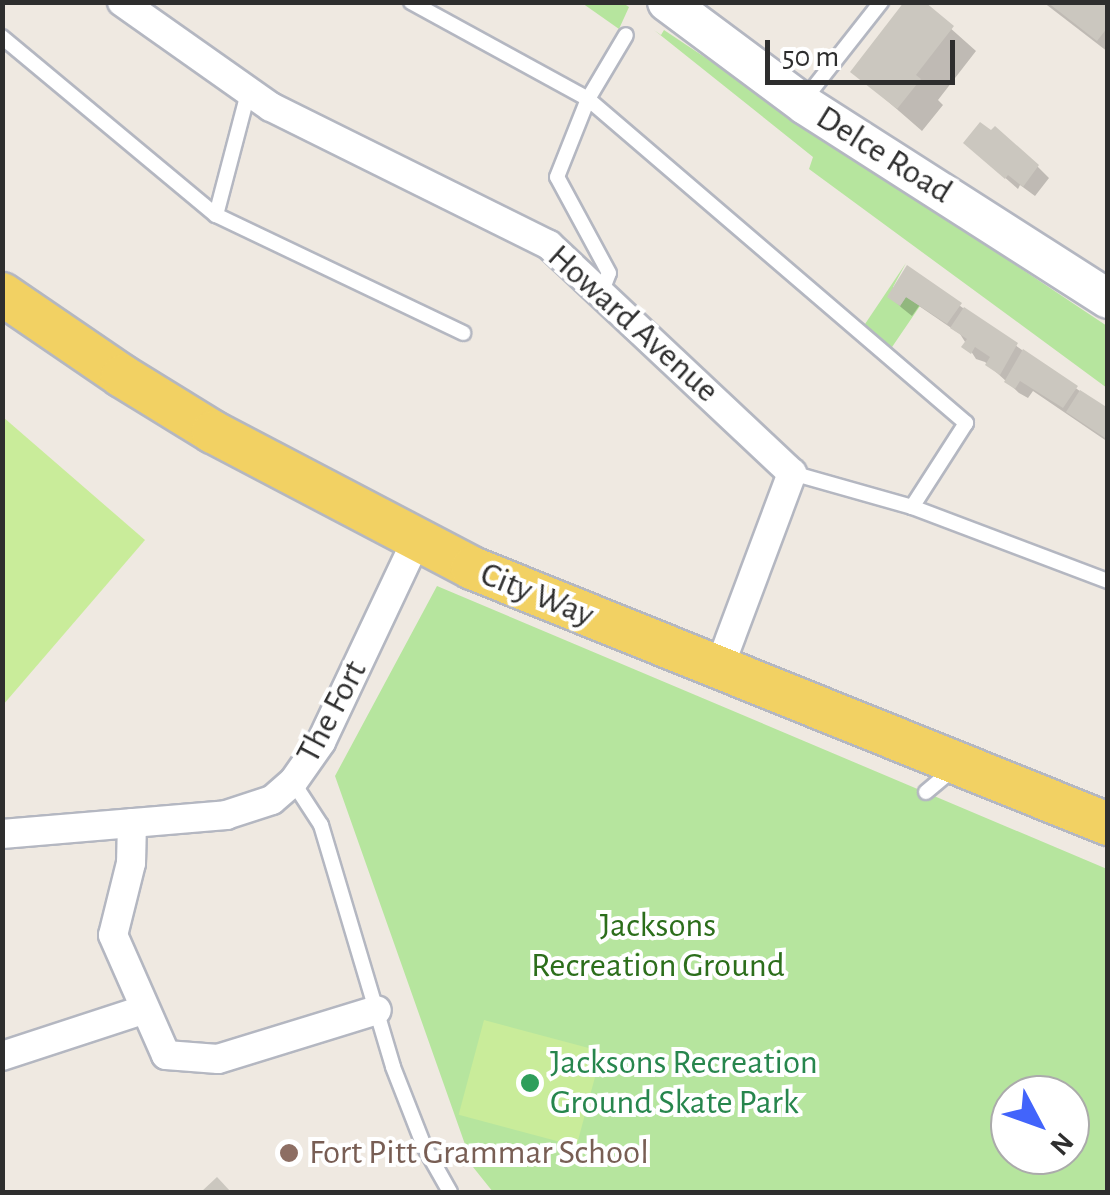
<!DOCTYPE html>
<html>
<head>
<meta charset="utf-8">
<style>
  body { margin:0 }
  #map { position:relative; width:1110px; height:1195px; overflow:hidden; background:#efe9e1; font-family:"Alegreya Sans",sans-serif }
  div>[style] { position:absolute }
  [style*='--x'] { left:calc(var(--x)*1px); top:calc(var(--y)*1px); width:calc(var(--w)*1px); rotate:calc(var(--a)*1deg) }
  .green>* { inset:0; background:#b6e59e }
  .pitch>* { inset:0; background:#c9ec9a; transform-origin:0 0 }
  .shadow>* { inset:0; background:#0003 }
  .building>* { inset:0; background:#cbc7bf }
  .roads { filter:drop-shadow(2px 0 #b4b7c1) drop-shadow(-2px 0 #b4b7c1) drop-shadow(0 2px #b4b7c1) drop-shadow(0 -2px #b4b7c1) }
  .lane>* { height:14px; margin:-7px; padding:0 7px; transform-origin:7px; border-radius:7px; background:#fff }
  .street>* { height:28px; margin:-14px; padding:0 14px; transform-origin:14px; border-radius:14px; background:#fff }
  .secondary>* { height:38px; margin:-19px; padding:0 19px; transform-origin:19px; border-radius:19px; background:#fff }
  .primary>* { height:42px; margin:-21px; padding:0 21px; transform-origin:21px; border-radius:21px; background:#f2d163 }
  .dots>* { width:28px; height:28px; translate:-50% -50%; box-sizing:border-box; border:5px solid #fff; border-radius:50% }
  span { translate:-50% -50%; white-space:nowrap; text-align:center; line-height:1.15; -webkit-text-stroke:8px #fff; paint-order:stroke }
  .street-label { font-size:35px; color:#2e2e2e }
  .park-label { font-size:35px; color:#2c6e1b }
  .leisure-label { font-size:35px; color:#27864d }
  .left { translate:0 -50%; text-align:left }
  .education-label { font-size:35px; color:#785e54 }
  .frame { position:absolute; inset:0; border:5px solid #2e2e2e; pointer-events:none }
  .north { position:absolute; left:990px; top:1075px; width:100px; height:100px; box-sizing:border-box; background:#fff; border:2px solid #ababab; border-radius:50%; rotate:131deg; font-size:28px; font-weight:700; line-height:40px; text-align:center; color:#2e2e2e }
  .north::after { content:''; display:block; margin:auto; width:35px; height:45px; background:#4264fb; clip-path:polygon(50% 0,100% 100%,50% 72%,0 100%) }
  .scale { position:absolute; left:765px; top:40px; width:190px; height:45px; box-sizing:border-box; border:5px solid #2e2e2e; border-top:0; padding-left:12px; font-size:30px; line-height:35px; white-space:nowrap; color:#2e2e2e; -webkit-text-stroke:8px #fff; paint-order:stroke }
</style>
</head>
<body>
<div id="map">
  <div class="green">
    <div style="clip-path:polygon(582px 3px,623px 3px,629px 7px,619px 29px)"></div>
    <div style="clip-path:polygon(654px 30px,661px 35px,664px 30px,1107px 326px,1107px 388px,809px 169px,813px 157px)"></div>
    <div style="clip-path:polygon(906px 263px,893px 287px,900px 306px,906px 297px,920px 306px,890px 350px,863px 327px)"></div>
    <div style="clip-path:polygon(evenodd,437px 586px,1107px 869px,1107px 1192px,493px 1192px,473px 1167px,335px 776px,437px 586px,1010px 1095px,1070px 1095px,1070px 1155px,1010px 1155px,1010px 1095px)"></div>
  </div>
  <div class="pitch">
    <div style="clip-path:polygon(3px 417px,145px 540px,3px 705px)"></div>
    <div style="left:484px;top:1020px;width:122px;height:98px;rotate:15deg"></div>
  </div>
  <div class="shadow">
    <div style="clip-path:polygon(921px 2px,976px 51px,938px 100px,943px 105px,922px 131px,853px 71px)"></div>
    <div style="clip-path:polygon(1043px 2px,1108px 2px,1108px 52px)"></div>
    <div style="clip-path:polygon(977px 153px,1037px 166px,1049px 178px,1035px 196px,1020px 185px,1018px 189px)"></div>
    <div style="clip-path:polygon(908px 269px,1108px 411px,1108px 442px,1033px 391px,1028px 398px,1019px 393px,985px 362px,976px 359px,960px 334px,919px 306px,912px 316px,902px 308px,890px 297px)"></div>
  </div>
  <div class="building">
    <div style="clip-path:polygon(904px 2px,925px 2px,954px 26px,916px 75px,921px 79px,897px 109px,850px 72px)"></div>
    <div style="clip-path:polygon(1047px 2px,1108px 2px,1108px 27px,1097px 41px)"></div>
    <div style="clip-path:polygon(980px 122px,991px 130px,995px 126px,1039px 165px,1023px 187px,1008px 175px,1005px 179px,963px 143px)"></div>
    <div style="clip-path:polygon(907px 265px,962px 303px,947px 324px,906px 297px,900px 306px,887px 297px)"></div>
    <div style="clip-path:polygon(964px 307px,1018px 343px,1000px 375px,985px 365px,990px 357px,975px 347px,971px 354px,961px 347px,967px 339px,950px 328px)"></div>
    <div style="clip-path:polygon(1023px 349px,1078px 386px,1063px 408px,1020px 381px,1015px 389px,1004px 382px)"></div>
    <div style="clip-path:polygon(1080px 390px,1108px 408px,1108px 440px,1066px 412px)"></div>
    <div style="clip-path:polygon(217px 1177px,231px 1192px,201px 1192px)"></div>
  </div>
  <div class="roads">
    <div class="lane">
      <div style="--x:411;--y:2;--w:202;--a:28.7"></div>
      <div style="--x:588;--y:99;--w:498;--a:40.6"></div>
      <div style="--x:966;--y:423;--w:100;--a:122.7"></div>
      <div style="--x:2;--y:37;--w:278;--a:39.8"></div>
      <div style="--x:216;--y:215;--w:274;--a:25.5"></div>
      <div style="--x:804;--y:100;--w:125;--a:-51.8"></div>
      <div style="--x:216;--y:215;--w:126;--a:-75.3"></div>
      <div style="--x:602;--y:291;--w:19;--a:-69"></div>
      <div style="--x:609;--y:273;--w:109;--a:-118.4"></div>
      <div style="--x:557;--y:177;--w:84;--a:-68.3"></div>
      <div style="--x:588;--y:99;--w:74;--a:-59.3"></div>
      <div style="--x:792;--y:473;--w:125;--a:15.8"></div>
      <div style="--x:912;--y:507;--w:210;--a:20.7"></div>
      <div style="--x:293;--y:782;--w:51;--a:56.9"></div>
      <div style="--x:321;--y:825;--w:252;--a:73.4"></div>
      <div style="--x:393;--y:1067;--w:85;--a:68.6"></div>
      <div style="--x:424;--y:1146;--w:53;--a:60.5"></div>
      <div style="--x:926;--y:792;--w:39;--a:-40"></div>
    </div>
    <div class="street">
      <div style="--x:122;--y:2;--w:182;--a:35.2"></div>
      <div style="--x:271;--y:107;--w:310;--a:26.4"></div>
      <div style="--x:549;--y:245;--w:333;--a:43.2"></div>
      <div style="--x:792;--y:473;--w:208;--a:110.5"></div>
      <div style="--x:132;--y:823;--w:40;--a:91.4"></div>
      <div style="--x:131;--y:863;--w:74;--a:104"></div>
      <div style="--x:113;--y:935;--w:131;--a:66.2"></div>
      <div style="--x:166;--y:1055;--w:52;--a:4.4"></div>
      <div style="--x:218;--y:1059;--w:166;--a:-17.1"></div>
      <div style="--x:2;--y:834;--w:225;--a:-4.8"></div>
      <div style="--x:226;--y:815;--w:48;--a:-18.1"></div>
      <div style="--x:272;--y:800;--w:28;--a:-41"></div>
      <div style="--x:293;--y:782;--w:49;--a:-55"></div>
      <div style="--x:321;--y:742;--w:222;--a:-64.7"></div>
      <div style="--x:2;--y:1056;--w:148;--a:-18.1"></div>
    </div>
    <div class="secondary">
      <div style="--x:667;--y:2;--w:172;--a:36.7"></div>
      <div style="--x:805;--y:105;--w:360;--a:32.6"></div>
    </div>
    <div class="primary">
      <div style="--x:2;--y:294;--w:145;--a:34.3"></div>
      <div style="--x:122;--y:376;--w:107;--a:31.6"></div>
      <div style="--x:213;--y:432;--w:293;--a:27.7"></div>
      <div style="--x:472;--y:568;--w:686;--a:21.93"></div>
    </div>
  </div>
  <div class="dots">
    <div style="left:530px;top:1083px;background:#2e9e5b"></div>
    <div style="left:289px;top:1153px;background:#8d6e63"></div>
  </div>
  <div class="street-label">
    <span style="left:884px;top:155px;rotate:32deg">Delce Road</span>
    <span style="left:633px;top:324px;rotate:42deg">Howard Avenue</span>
    <span style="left:537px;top:595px;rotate:22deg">City Way</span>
    <span style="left:332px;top:712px;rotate:-62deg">The Fort</span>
  </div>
  <div class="park-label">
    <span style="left:658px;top:946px">Jacksons<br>Recreation Ground</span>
  </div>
  <div class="leisure-label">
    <span class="left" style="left:550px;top:1083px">Jacksons Recreation<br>Ground Skate Park</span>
  </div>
  <div class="education-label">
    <span class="left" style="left:309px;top:1153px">Fort Pitt Grammar School</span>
  </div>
  <div class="frame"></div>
  <div class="north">N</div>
  <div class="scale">50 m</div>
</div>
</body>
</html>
